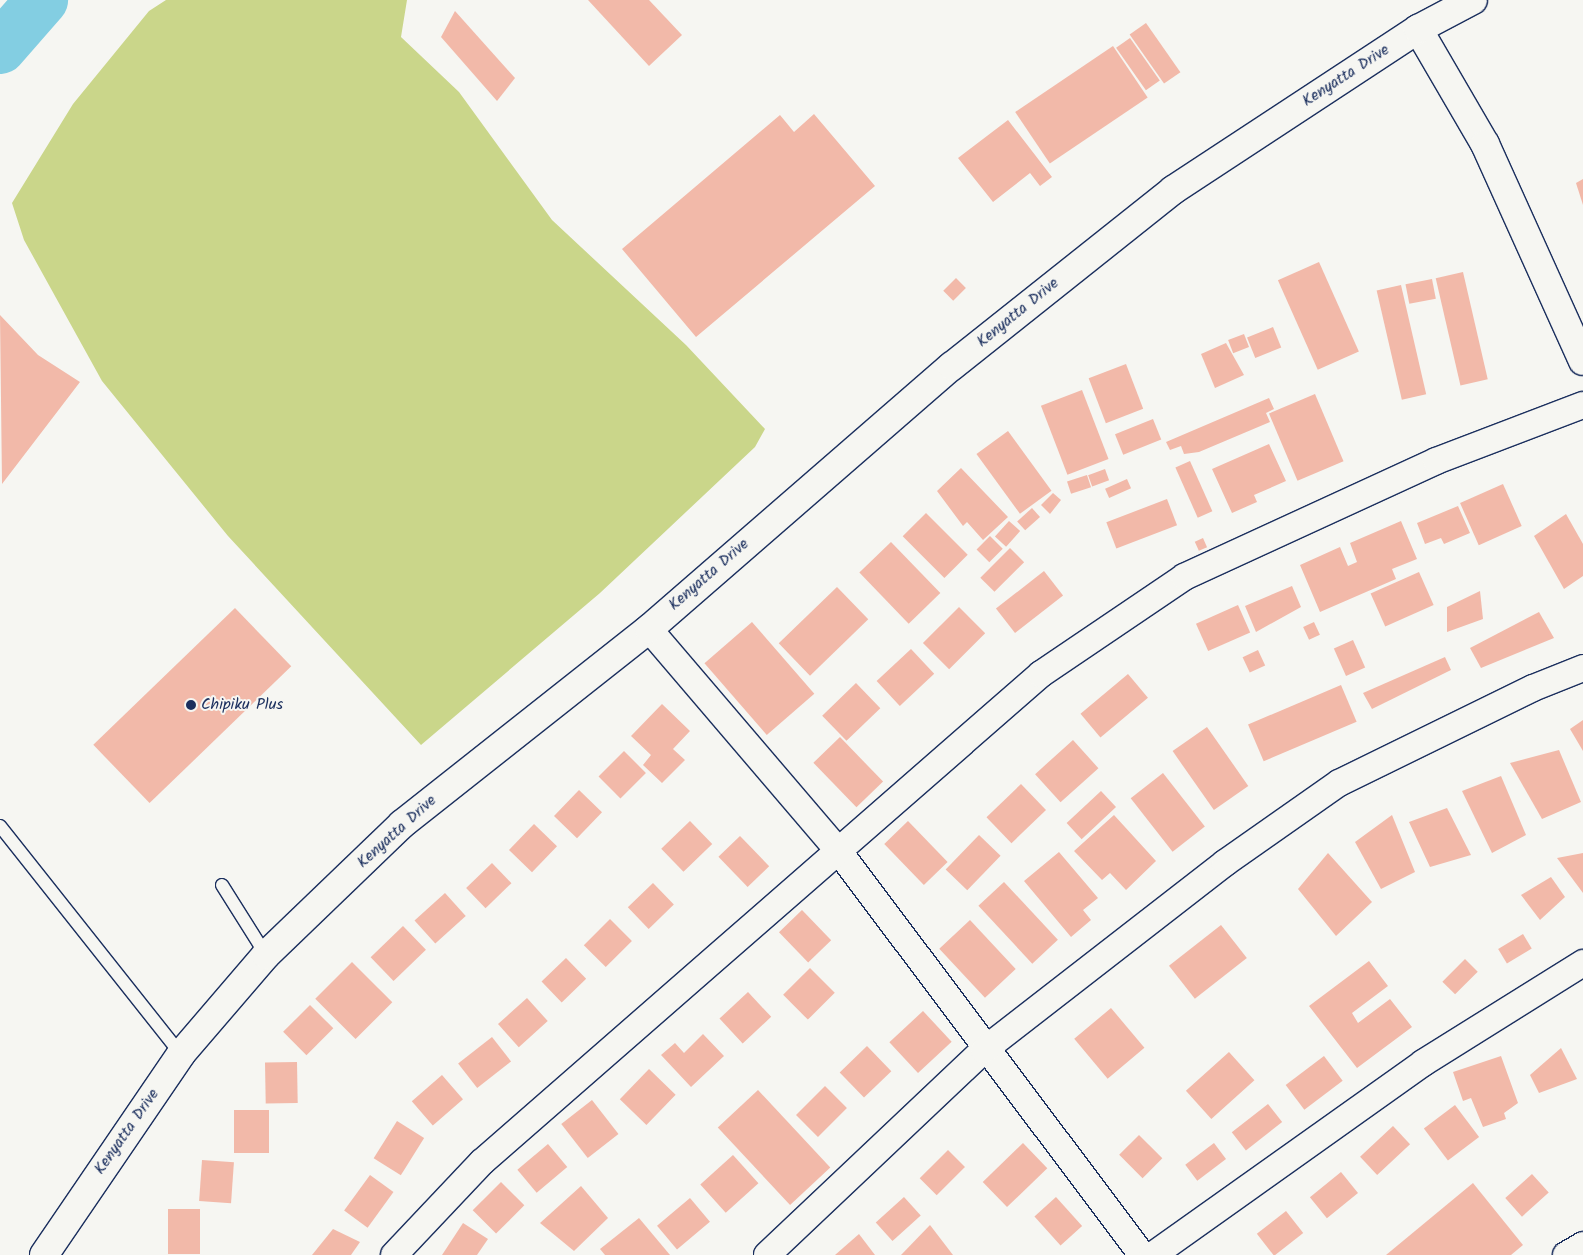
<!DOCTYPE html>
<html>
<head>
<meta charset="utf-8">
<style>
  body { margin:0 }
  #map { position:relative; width:1583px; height:1255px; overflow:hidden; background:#f6f6f2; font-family:Kalam,sans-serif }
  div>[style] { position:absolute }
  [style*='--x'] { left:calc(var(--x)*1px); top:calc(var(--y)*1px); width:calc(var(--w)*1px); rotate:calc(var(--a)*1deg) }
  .green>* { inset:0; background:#cad68a }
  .river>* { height:52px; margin:-26px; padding:0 26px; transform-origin:26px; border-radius:26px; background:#83cee2 }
  .building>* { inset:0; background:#f2b9a9; transform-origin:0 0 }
  .roads { filter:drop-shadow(1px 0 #1b2f5e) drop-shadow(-1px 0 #1b2f5e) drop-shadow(0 1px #1b2f5e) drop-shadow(0 -1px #1b2f5e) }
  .lane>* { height:12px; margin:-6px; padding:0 6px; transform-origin:6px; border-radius:6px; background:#f6f6f2 }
  .street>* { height:26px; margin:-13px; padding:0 13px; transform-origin:13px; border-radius:13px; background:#f6f6f2 }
  .secondary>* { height:28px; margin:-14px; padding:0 14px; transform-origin:14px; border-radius:14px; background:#f6f6f2 }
  .dots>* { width:14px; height:14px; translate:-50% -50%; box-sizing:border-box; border:2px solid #f6f6f2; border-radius:50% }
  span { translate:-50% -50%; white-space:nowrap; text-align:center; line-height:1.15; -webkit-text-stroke:4px #f6f6f2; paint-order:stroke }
  .street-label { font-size:16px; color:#1b2f5e }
  .poi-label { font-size:16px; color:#1b2f5e }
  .left { translate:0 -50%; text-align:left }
</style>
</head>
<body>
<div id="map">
  <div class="green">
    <div style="clip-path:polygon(166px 0,407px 0,401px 37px,459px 92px,552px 220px,686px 345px,765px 429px,755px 447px,600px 593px,421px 745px,228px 536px,102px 381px,24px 240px,12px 203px,73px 104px,149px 11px)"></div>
  </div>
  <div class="river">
    <div style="--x:0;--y:48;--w:64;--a:-48.8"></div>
  </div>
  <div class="building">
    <div style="clip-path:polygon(588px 0,649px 0,682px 35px,649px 66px)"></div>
    <div style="clip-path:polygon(455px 11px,515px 78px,497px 101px,441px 37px)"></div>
    <div style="left:1146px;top:23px;width:60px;height:20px;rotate:55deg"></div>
    <div style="left:1130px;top:38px;width:52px;height:17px;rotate:55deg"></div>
    <div style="left:1113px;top:46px;width:62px;height:118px;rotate:56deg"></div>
    <div style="clip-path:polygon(814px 114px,875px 186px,696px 337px,622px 249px,780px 115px,794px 132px)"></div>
    <div style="clip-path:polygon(1008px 120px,1052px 177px,1040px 186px,1030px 173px,993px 202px,958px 158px)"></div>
    <div style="clip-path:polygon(1583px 179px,1583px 205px,1576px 183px)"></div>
    <div style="left:1319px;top:262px;width:98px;height:45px;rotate:66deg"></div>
    <div style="left:1463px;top:272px;width:110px;height:28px;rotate:77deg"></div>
    <div style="left:956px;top:278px;width:14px;height:18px;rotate:45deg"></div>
    <div style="left:1432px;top:279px;width:20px;height:27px;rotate:79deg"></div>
    <div style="left:1401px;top:285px;width:112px;height:25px;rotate:77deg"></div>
    <div style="clip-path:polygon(0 315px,38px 355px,80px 382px,2px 484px)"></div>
    <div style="left:1273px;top:327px;width:22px;height:28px;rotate:68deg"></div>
    <div style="left:1244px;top:334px;width:14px;height:17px;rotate:69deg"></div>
    <div style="clip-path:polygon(1226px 343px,1244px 375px,1215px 388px,1201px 354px)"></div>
    <div style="left:1126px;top:364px;width:48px;height:40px;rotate:69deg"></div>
    <div style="left:1082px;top:390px;width:74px;height:44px;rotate:69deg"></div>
    <div style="left:1315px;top:394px;width:73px;height:50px;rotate:67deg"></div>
    <div style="clip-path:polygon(1269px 398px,1274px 409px,1266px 413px,1270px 422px,1199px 452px,1184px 454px,1181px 446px,1170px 450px,1166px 442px)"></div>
    <div style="left:1153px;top:419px;width:22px;height:41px;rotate:68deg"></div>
    <div style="left:1008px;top:431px;width:74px;height:39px;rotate:54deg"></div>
    <div style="clip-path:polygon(1269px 444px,1286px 481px,1254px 495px,1257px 502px,1232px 513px,1212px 469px)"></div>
    <div style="left:1190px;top:461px;width:55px;height:16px;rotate:66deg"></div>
    <div style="clip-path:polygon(961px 468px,1008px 517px,983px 540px,967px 522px,963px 526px,937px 491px)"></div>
    <div style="left:1105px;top:469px;width:12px;height:18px;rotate:70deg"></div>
    <div style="left:1087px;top:475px;width:13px;height:21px;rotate:72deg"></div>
    <div style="left:1127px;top:479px;width:10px;height:24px;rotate:66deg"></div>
    <div style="left:1503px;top:484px;width:46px;height:47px;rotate:66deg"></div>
    <div style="clip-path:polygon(1053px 493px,1061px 500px,1050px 514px,1041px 505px)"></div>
    <div style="left:1167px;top:499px;width:28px;height:65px;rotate:69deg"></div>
    <div style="clip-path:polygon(1458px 506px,1470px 533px,1444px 544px,1441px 538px,1425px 544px,1417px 523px)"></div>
    <div style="left:1032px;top:508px;width:12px;height:20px;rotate:48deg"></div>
    <div style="left:926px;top:513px;width:59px;height:33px;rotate:45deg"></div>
    <div style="clip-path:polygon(1566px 514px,1583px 544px,1583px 576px,1564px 589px,1534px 536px)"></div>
    <div style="left:1009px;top:521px;width:15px;height:21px;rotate:42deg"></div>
    <div style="clip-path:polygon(1401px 521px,1417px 559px,1392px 569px,1396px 579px,1320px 612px,1300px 565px,1340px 547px,1348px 566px,1357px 562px,1350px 543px)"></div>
    <div style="left:990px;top:536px;width:18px;height:19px;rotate:45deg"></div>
    <div style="left:1203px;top:538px;width:10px;height:9px;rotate:66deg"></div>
    <div style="left:891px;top:542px;width:71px;height:44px;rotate:46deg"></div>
    <div style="left:1010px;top:548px;width:20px;height:42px;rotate:45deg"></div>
    <div style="left:1044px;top:571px;width:31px;height:61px;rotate:52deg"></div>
    <div style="left:1419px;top:572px;width:36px;height:53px;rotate:66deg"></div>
    <div style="clip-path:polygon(1292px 586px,1301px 607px,1256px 632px,1245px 606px)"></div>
    <div style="left:837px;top:587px;width:45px;height:81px;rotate:46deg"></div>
    <div style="clip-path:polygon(1480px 591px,1483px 619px,1447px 632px,1447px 607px)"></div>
    <div style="left:1238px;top:605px;width:30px;height:46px;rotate:66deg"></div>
    <div style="left:959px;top:607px;width:37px;height:51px;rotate:45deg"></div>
    <div style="left:235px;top:608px;width:81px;height:197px;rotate:46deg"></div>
    <div style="clip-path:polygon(1539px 612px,1554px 638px,1481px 668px,1470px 648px)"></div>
    <div style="left:752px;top:622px;width:95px;height:63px;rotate:49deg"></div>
    <div style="left:1314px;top:622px;width:14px;height:12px;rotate:65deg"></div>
    <div style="left:1353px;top:640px;width:30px;height:21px;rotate:66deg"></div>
    <div style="left:911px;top:649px;width:34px;height:47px;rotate:47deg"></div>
    <div style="left:1258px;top:650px;width:17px;height:17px;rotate:65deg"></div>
    <div style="clip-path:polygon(1445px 657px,1451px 670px,1372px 709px,1363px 693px)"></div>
    <div style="left:1128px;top:674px;width:31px;height:62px;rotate:50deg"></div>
    <div style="left:856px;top:683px;width:35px;height:47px;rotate:46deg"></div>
    <div style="left:1341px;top:685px;width:40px;height:101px;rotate:67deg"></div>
    <div style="clip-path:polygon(662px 704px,690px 731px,673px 749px,685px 760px,662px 783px,643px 765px,651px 755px,631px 736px)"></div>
    <div style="clip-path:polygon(1583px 720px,1583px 751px,1570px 729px)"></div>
    <div style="left:1207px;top:727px;width:72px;height:42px;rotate:55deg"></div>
    <div style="left:840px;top:737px;width:62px;height:37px;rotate:46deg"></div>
    <div style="left:1073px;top:740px;width:38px;height:51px;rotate:48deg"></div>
    <div style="clip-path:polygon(1559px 750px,1581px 802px,1542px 819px,1510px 763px)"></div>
    <div style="left:624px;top:751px;width:31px;height:36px;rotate:45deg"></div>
    <div style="left:1163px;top:773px;width:68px;height:41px;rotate:52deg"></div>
    <div style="clip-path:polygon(1501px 776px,1526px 835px,1492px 853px,1462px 791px)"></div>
    <div style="left:1021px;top:784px;width:36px;height:48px;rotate:46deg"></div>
    <div style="left:579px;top:790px;width:32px;height:36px;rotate:44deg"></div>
    <div style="left:1101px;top:791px;width:22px;height:47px;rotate:47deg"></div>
    <div style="clip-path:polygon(1447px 808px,1471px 855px,1430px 867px,1409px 822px)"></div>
    <div style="clip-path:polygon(1114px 815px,1156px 861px,1126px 890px,1110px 873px,1102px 880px,1074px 851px)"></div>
    <div style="clip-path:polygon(1392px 815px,1415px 872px,1381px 889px,1355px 842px)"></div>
    <div style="left:690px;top:821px;width:32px;height:40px;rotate:46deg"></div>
    <div style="left:908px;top:821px;width:57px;height:33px;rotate:46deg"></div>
    <div style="left:534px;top:824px;width:32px;height:36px;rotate:44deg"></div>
    <div style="left:979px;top:835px;width:30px;height:48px;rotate:44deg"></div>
    <div style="left:740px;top:836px;width:42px;height:30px;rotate:46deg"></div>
    <div style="clip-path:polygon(1059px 852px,1098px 898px,1083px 910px,1091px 920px,1071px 937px,1024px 881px)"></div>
    <div style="clip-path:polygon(1328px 853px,1372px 902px,1336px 936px,1298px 889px)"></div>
    <div style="clip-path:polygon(1583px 853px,1583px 893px,1557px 858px)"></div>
    <div style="left:492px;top:863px;width:28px;height:36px;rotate:46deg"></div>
    <div style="clip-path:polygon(1551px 877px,1565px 897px,1540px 920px,1521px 895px)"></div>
    <div style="left:1004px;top:882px;width:79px;height:35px;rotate:47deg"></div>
    <div style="left:653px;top:883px;width:30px;height:35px;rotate:46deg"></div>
    <div style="left:445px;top:893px;width:31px;height:41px;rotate:48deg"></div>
    <div style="left:802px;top:910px;width:42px;height:32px;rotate:46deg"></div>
    <div style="left:610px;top:919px;width:31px;height:37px;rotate:45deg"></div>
    <div style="left:970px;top:920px;width:67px;height:42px;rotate:47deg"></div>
    <div style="left:1221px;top:925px;width:42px;height:66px;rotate:52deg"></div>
    <div style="left:403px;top:926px;width:33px;height:45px;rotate:46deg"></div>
    <div style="left:1523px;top:934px;width:17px;height:29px;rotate:59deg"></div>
    <div style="left:566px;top:958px;width:29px;height:34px;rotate:46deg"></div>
    <div style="left:1465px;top:959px;width:18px;height:32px;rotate:45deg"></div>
    <div style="clip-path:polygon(1369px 961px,1388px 986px,1352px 1013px,1358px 1023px,1390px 999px,1412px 1027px,1357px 1068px,1309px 1006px)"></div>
    <div style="left:352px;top:962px;width:57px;height:52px;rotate:45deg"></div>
    <div style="left:810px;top:968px;width:35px;height:38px;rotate:45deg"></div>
    <div style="left:748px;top:992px;width:34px;height:39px;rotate:47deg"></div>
    <div style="left:527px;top:998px;width:31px;height:39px;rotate:48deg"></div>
    <div style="left:310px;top:1005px;width:33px;height:38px;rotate:45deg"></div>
    <div style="left:1111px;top:1008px;width:52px;height:48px;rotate:50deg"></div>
    <div style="left:923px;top:1011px;width:42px;height:46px;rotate:47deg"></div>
    <div style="clip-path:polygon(703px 1034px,724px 1056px,691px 1087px,661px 1055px,675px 1043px,684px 1053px)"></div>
    <div style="left:492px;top:1037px;width:31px;height:43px;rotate:52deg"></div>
    <div style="left:867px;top:1046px;width:35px;height:38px;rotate:46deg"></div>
    <div style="clip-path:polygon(1561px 1048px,1577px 1079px,1539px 1093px,1530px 1075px)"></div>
    <div style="left:1229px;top:1052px;width:38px;height:58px;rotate:48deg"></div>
    <div style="left:1324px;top:1056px;width:31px;height:48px;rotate:53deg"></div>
    <div style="clip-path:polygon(1501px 1056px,1518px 1103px,1504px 1113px,1506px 1119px,1483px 1127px,1471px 1098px,1463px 1101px,1453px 1072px)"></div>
    <div style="left:297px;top:1062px;width:41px;height:32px;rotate:89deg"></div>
    <div style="left:649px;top:1069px;width:37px;height:42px;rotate:44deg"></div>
    <div style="left:442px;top:1075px;width:32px;height:40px;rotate:49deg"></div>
    <div style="left:825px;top:1086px;width:31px;height:41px;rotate:45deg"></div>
    <div style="left:758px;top:1090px;width:106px;height:55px;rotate:47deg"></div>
    <div style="left:592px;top:1100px;width:43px;height:39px;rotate:52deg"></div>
    <div style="left:1268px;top:1104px;width:23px;height:46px;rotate:52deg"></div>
    <div style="left:1455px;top:1105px;width:40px;height:39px;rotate:53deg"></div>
    <div style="left:234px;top:1110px;width:35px;height:43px"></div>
    <div style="left:397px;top:1121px;width:32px;height:44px;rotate:32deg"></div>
    <div style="left:1393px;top:1126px;width:25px;height:45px;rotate:47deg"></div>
    <div style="left:1139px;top:1135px;width:33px;height:28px;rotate:45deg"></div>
    <div style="left:1023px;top:1143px;width:35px;height:56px;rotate:46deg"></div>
    <div style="left:1214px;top:1143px;width:20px;height:36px;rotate:53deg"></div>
    <div style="left:548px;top:1144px;width:30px;height:40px;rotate:50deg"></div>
    <div style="left:948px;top:1150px;width:24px;height:40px;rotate:45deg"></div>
    <div style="left:733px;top:1155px;width:38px;height:44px;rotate:48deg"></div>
    <div style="left:202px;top:1160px;width:32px;height:41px;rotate:4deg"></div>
    <div style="left:1341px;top:1172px;width:27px;height:40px;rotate:51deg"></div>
    <div style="left:1532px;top:1174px;width:25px;height:36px;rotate:48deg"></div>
    <div style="left:370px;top:1175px;width:29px;height:44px;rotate:36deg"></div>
    <div style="left:501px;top:1182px;width:33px;height:40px;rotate:45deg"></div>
    <div style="clip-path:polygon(1473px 1183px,1523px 1245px,1511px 1255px,1386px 1255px)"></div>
    <div style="clip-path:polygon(581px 1186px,608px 1218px,574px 1251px,540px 1223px)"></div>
    <div style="left:904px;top:1197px;width:25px;height:38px;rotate:48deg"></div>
    <div style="left:1056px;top:1197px;width:39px;height:29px;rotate:48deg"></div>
    <div style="left:690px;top:1198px;width:31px;height:43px;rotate:50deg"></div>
    <div style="left:168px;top:1209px;width:32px;height:45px"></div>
    <div style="left:1286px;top:1211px;width:28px;height:37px;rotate:52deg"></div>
    <div style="clip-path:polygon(639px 1218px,670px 1255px,605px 1255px,600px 1249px)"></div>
    <div style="clip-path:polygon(463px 1223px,488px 1239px,477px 1255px,442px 1255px)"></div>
    <div style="clip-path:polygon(930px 1225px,953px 1255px,901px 1255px)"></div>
    <div style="clip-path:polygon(333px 1229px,360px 1242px,351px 1255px,312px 1255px)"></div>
    <div style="clip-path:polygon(859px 1234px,875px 1255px,835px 1255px)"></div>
  </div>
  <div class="roads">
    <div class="lane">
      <div style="--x:0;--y:826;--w:291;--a:51.6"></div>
      <div style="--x:222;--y:885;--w:83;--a:57.8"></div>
    </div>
    <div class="street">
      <div style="--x:649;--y:629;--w:289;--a:49.5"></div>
      <div style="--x:837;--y:849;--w:508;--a:53.08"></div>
      <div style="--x:394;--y:1255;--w:128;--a:-46.6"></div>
      <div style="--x:482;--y:1162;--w:742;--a:-41.12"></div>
      <div style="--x:1041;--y:674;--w:173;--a:-34.1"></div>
      <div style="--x:1184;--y:577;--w:277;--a:-24.7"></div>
      <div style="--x:1436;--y:461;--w:157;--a:-20.9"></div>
      <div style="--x:767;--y:1255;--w:299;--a:-43.4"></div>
      <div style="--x:984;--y:1050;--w:305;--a:-37.8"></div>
      <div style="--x:1225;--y:863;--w:139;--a:-35.1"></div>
      <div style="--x:1339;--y:783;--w:216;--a:-26.1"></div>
      <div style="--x:1533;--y:688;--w:54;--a:-21.8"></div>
      <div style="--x:1153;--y:1255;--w:331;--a:-35.4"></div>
      <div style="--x:1423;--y:1063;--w:189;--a:-32"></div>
      <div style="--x:1566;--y:1255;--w:20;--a:-30"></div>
    </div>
    <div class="secondary">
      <div style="--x:1418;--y:29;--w:133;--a:59.8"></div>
      <div style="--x:1485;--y:144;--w:238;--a:65.7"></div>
      <div style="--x:44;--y:1255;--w:243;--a:-55.7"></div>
      <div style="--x:181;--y:1054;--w:130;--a:-49.4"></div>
      <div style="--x:266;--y:955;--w:189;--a:-43.9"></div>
      <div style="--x:402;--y:824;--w:315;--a:-38.3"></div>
      <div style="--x:649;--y:629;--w:401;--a:-41"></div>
      <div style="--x:952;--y:366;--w:283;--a:-38.5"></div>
      <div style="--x:1173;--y:190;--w:293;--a:-33.3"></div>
      <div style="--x:1418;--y:29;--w:62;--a:-27.8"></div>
    </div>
  </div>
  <div class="dots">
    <div style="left:191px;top:705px;background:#1b2f5e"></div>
  </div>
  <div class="street-label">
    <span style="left:1346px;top:76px;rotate:-33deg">Kenyatta Drive</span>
    <span style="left:1018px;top:313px;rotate:-39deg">Kenyatta Drive</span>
    <span style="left:709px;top:575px;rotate:-41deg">Kenyatta Drive</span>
    <span style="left:397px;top:832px;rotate:-42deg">Kenyatta Drive</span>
    <span style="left:127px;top:1132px;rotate:-55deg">Kenyatta Drive</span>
  </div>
  <div class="poi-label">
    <span class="left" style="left:201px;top:705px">Chipiku Plus</span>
  </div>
</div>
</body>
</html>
